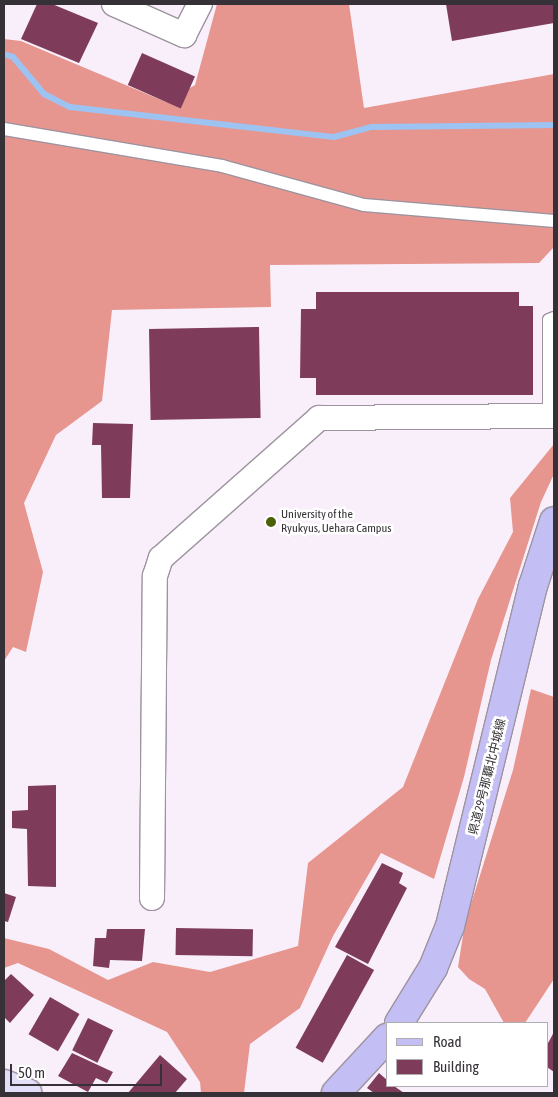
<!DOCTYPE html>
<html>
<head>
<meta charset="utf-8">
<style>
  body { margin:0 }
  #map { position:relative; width:558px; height:1097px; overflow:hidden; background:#f9effb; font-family:"Asap Condensed","Noto Sans JP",sans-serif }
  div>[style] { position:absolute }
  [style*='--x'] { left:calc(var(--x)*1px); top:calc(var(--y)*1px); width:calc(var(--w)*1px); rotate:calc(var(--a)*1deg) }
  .forest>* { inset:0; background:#e7968f }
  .stream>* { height:6px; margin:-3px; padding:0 3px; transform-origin:3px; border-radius:3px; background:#9dc3f3 }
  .building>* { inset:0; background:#7e3c5a; transform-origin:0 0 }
  .roads { filter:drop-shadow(1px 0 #9d939f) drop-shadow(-1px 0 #9d939f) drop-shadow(0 1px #9d939f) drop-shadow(0 -1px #9d939f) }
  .lane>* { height:12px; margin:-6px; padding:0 6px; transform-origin:6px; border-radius:6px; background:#fff }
  .street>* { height:24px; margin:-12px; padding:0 12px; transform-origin:12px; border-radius:12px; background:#fff }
  .secondary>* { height:28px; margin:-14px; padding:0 14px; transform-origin:14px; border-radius:14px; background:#e1dff9 }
  .primary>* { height:28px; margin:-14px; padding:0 14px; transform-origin:14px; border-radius:14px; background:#c3bef3 }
  .dots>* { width:14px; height:14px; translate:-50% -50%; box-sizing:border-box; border:2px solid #fff; border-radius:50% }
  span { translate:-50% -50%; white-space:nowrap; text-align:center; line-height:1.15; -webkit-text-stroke:5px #fff; paint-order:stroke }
  .poi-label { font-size:12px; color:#353136 }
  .left { translate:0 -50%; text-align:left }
  .street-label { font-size:12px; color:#353136 }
  .frame { position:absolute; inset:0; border:5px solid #353136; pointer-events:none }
  .legend { position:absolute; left:386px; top:1022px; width:162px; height:65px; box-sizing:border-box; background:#fff; border:1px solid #aeadaf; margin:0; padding:6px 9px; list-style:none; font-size:15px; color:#353136 }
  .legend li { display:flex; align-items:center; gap:10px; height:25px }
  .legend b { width:25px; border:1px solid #aeadaf }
  .scale { position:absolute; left:10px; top:1064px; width:152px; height:22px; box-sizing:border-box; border:2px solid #353136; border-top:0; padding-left:6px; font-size:15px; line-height:18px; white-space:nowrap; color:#353136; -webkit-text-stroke:4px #fff; paint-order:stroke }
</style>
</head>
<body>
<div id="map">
  <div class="forest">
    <div style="clip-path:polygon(217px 4px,349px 4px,364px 108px,554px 74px,554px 247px,539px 263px,270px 265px,271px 307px,112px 310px,102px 401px,56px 435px,24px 503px,43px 572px,26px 652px,13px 647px,4px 661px,4px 39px,21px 41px,166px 102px,195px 85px)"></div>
    <div style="clip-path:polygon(554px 444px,554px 474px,541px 502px,491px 660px,464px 777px,434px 879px,381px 853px,333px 936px,300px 1008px,250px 1044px,244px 1093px,201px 1093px,200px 1082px,167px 1032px,18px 963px,4px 968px,4px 938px,49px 949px,108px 980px,153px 962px,210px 972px,298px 946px,308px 863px,403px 787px,478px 599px,513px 532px,510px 498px)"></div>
    <div style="clip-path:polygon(531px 689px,554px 697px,554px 979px,525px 1023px,504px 1023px,485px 989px,469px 979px,458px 967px,465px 923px,513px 770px)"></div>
  </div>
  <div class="stream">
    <div style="--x:4;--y:54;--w:9;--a:18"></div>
    <div style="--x:13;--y:57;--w:48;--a:50"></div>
    <div style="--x:44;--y:94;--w:29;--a:27"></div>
    <div style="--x:70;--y:107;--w:266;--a:6.5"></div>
    <div style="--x:334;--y:137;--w:39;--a:-15"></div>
    <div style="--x:372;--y:127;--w:182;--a:-0.6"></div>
  </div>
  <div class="building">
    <div style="clip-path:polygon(37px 4px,52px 4px,98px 23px,79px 63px,21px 39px)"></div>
    <div style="clip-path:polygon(446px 4px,554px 4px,554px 23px,452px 41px)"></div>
    <div style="left:142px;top:53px;width:58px;height:35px;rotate:24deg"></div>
    <div style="clip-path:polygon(316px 292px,519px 292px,519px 306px,533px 306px,533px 395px,316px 395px,316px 378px,300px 378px,301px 309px,316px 309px)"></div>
    <div style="left:259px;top:327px;width:91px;height:110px;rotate:89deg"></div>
    <div style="clip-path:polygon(93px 423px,133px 424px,130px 498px,102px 498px,101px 445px,92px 445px)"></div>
    <div style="clip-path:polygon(56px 785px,56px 887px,28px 886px,27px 829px,12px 828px,12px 811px,28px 810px,28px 786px)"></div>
    <div style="clip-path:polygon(382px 863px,403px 873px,399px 883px,407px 888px,368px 964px,335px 947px)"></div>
    <div style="clip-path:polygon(4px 893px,16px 897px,8px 922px,4px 921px)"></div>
    <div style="left:176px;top:928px;width:77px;height:27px;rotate:1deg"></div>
    <div style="clip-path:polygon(107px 929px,145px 929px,142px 961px,110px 960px,109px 968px,93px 966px,95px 938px,106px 938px)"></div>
    <div style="left:347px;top:955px;width:31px;height:106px;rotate:29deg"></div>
    <div style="clip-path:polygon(11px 974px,34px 995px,10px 1023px,4px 1017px,4px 981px)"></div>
    <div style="left:50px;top:997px;width:34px;height:43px;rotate:30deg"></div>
    <div style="left:88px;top:1018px;width:28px;height:36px;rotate:26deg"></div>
    <div style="clip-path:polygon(554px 1032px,554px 1072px,547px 1067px,547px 1045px)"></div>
    <div style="clip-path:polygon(72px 1053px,113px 1072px,107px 1083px,96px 1078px,88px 1092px,58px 1076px)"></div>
    <div style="clip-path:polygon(160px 1055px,187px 1079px,175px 1093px,128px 1093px)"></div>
    <div style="clip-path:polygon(379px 1073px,387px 1080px,387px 1086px,394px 1086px,404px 1093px,374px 1093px,367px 1088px)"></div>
  </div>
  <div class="roads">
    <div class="lane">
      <div style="--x:4;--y:129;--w:221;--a:9.6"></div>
      <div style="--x:222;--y:166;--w:147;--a:15.4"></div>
      <div style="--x:364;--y:205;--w:191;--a:4.8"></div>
      <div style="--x:549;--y:416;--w:96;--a:-90"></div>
      <div style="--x:549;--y:320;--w:5;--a:-22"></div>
    </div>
    <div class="street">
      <div style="--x:114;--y:4;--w:77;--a:23.9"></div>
      <div style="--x:184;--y:35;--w:35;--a:-63"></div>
      <div style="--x:152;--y:898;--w:322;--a:-89.5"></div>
      <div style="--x:155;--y:576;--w:19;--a:-72"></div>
      <div style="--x:161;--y:558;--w:211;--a:-41.5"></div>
      <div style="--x:319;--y:418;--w:235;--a:-0.5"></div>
    </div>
    <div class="secondary">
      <div style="--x:4;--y:1084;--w:25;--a:21"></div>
    </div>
    <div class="primary">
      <div style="--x:399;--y:1023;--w:65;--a:-58.3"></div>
      <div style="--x:433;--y:968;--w:45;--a:-68"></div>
      <div style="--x:450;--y:926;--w:350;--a:-76.3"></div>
      <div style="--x:533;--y:586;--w:68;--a:-72.1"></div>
      <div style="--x:336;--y:1093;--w:75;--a:-47.2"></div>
    </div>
  </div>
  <div class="dots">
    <div style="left:271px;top:522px;background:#4b6008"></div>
  </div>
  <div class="poi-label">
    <span class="left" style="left:281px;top:522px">University of the<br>Ryukyus, Uehara Campus</span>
  </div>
  <div class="street-label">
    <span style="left:488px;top:777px;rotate:-76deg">県道29号那覇北中城線</span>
  </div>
  <div class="frame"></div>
  <ul class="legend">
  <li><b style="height:6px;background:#c3bef3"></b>Road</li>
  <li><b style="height:14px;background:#7e3c5a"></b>Building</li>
  </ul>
  <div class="scale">50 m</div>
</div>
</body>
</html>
